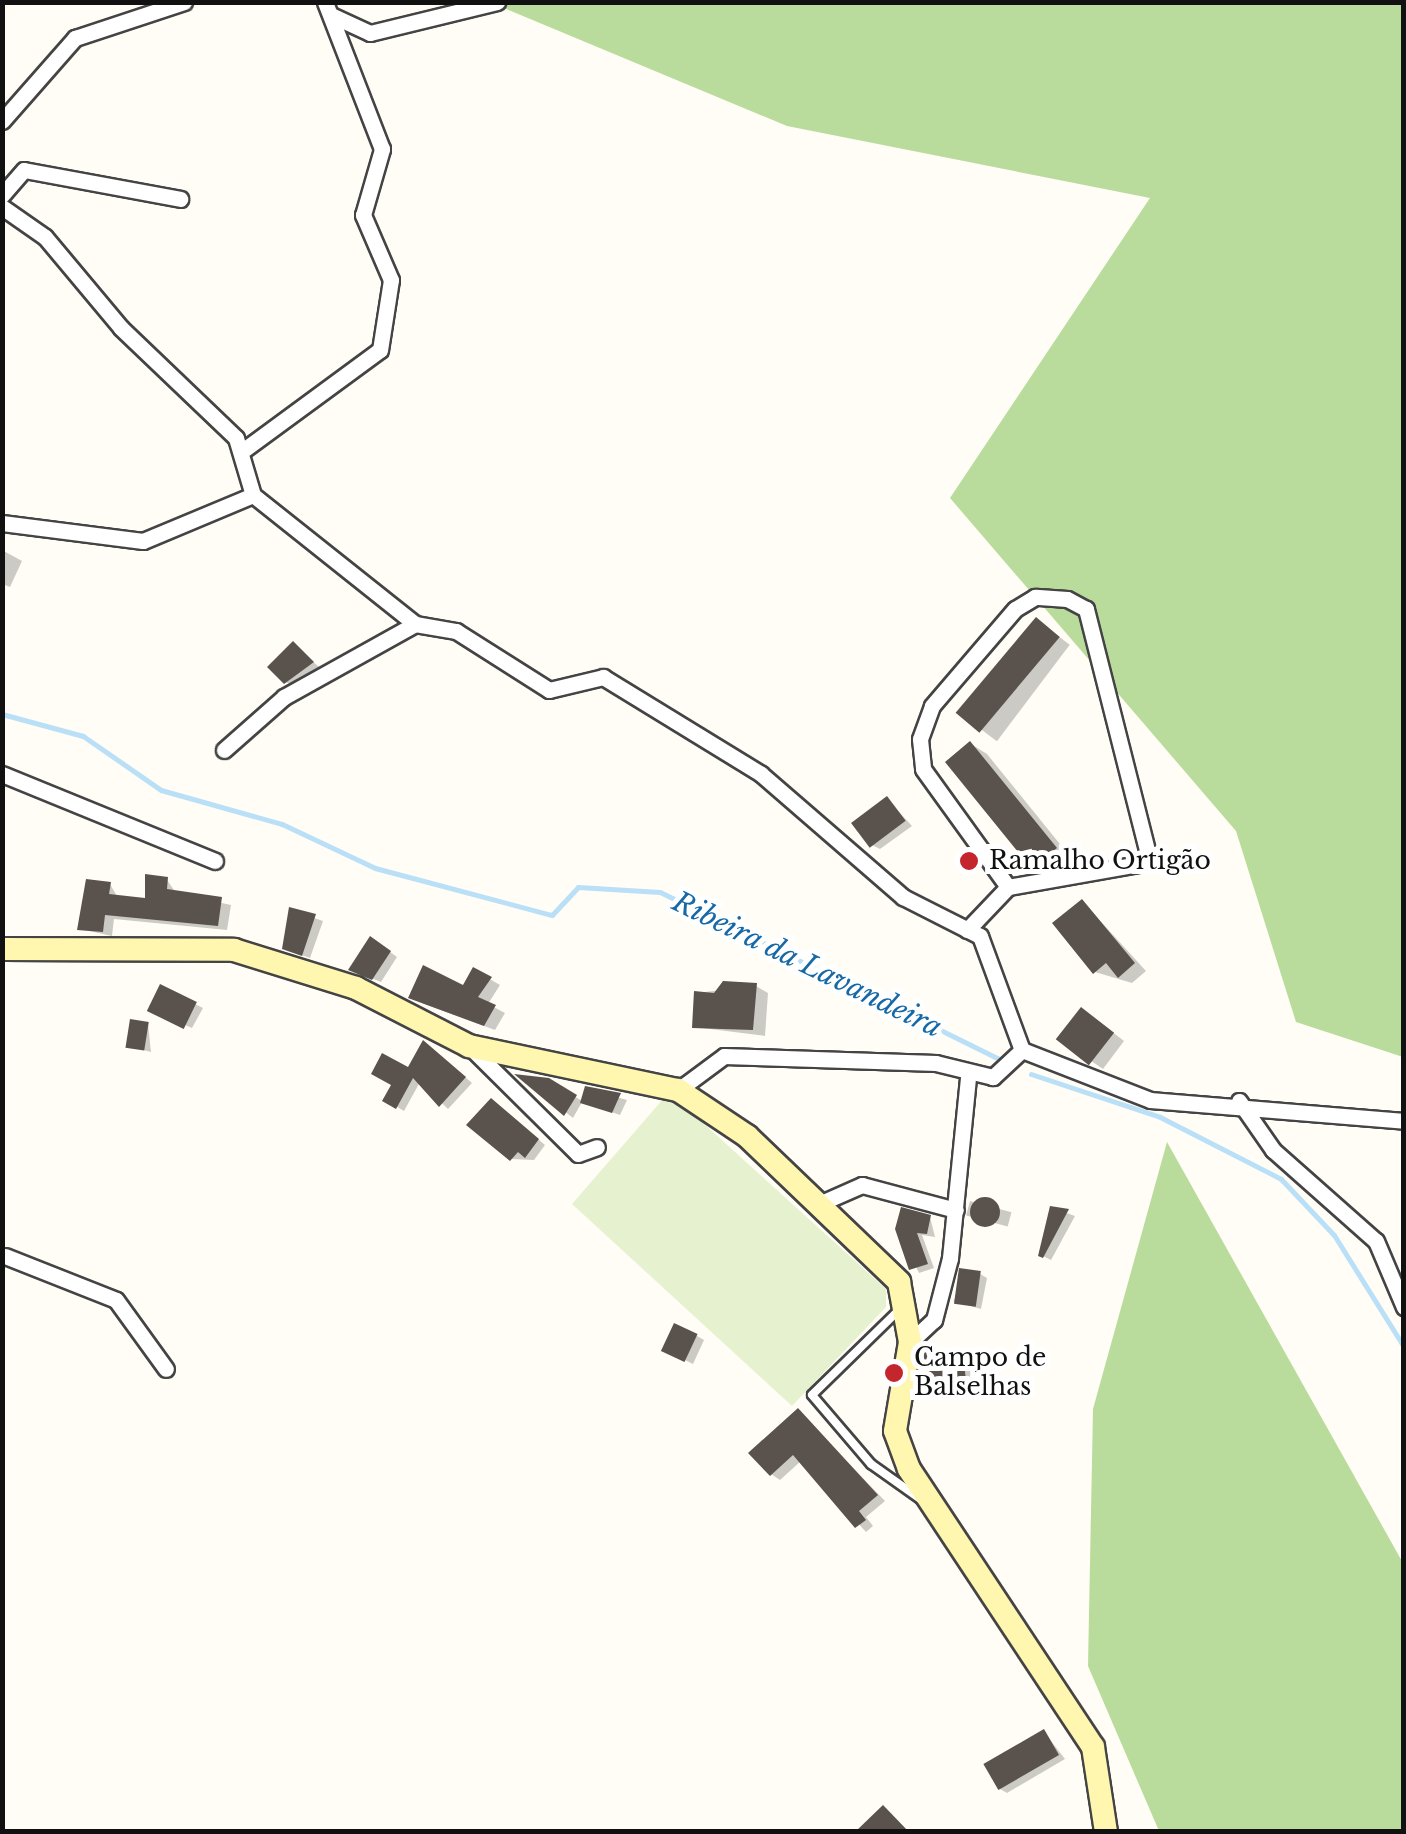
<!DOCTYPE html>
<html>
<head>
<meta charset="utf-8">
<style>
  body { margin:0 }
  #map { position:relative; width:1406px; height:1834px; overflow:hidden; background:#fffdf5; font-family:"Libre Baskerville",serif }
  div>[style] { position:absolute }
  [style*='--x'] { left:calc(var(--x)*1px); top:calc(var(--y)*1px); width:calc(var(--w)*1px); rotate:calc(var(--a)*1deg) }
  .forest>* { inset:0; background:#b9dc9c }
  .pitch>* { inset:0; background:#e6f2cf }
  .shadow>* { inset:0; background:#0003; transform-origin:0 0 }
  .stream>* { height:5px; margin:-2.5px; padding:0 2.5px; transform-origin:2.5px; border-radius:2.5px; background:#b9e0f7 }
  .building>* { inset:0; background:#5a524d; transform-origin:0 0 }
  .round { border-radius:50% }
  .roads { filter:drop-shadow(2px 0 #444) drop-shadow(-2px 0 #444) drop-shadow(0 2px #444) drop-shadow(0 -2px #444) }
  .lane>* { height:8px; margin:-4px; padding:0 4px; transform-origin:4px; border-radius:4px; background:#fff }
  .street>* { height:15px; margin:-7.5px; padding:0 7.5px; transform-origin:7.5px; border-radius:7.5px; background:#fff }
  .secondary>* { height:22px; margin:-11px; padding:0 11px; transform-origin:11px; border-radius:11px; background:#fff6b0 }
  .dots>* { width:28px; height:28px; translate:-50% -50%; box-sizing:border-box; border:5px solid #fff; border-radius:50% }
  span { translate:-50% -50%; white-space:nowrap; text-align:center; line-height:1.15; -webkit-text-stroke:10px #fff; paint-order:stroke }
  .poi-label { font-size:25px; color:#111 }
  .left { translate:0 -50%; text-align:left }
  .water-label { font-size:28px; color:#1768a6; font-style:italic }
  .frame { position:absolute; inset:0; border:5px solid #111; pointer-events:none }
</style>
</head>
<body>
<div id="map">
  <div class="forest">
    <div style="clip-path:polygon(492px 3px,1403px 3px,1403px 1057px,1296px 1022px,1236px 831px,950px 498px,1150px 198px,787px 126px)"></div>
    <div style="clip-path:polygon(1167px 1142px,1403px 1563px,1403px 1831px,1159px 1831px,1088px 1666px,1093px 1409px)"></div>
  </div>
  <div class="pitch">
    <div style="clip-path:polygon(664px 1098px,681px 1103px,886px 1289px,886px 1307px,792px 1406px,572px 1204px)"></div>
  </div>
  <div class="shadow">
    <div style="clip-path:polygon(2px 550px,22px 561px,10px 587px,2px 584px)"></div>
    <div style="left:1037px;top:620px;width:41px;height:121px;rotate:37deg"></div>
    <div style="clip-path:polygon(293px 644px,319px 667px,293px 686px,286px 682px)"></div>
    <div style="clip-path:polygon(971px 744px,987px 754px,1072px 859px,1044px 870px,1028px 860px)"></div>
    <div style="clip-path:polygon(887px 799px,912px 826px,880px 849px,872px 845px)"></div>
    <div style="clip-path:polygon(167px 880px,176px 893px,231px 905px,227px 930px,114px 919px,112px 936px,80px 929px,110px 884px,118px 898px,147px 901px)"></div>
    <div style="clip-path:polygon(1083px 902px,1146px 971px,1132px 983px,1095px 972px)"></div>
    <div style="clip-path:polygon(291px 910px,323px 921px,310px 958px,292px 952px)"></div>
    <div style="clip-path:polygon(378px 943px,397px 957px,381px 982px,359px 973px)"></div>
    <div style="clip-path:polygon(474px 970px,500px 985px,488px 1004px,505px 1013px,495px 1030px,422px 1003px,465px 989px)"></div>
    <div style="clip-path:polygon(756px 986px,768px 993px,765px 1036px,694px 1027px,696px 993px)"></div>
    <div style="clip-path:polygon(161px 987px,203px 1008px,192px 1028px,159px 1014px)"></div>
    <div style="clip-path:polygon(1093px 1017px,1124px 1041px,1103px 1069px,1059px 1039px)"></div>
    <div style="clip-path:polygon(148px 1024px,151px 1052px,128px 1046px)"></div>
    <div style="clip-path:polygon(430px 1047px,472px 1083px,448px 1109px,420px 1082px,404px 1111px,386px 1100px)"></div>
    <div style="clip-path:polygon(522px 1078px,549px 1081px,584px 1102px,587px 1089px,627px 1100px,620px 1115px,582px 1102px,573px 1118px)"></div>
    <div style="clip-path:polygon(499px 1106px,545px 1145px,534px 1160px,511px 1159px)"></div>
    <div style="left:970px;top:1201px;width:43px;height:15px;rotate:15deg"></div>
    <div style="clip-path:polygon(1052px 1208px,1075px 1216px,1051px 1260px,1041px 1255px)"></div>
    <div style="clip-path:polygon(930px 1217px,935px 1237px,922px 1235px,934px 1268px,919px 1273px,898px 1229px)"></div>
    <div style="clip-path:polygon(980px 1274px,987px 1278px,981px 1309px,953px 1301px)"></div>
    <div style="clip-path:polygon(697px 1336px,704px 1340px,693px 1364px,665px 1350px)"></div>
    <div style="clip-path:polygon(962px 1358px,974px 1366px,968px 1398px,921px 1386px)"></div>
    <div style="clip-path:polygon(798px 1411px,885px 1501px,866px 1517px,873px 1526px,866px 1532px,801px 1461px,780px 1480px,771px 1474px)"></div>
    <div style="clip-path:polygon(1044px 1732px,1065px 1759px,1007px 1793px,1000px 1789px)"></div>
  </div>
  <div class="stream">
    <div style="--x:2;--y:714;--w:84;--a:15.2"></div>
    <div style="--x:83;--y:736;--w:95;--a:34.7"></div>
    <div style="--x:161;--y:790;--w:126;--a:15.7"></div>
    <div style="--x:282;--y:824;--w:103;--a:25.3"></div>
    <div style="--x:375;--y:868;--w:183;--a:14.9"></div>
    <div style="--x:552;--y:915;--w:38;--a:-47"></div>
    <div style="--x:578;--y:887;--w:82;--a:3.5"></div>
    <div style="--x:660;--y:892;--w:378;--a:26.2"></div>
    <div style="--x:1031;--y:1074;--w:136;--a:18.4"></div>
    <div style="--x:1160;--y:1117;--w:136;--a:27.1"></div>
    <div style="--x:1281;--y:1179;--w:77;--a:46.6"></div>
    <div style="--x:1334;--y:1235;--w:132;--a:58"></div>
  </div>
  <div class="building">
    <div style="left:1036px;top:617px;width:31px;height:125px;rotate:40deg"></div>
    <div style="clip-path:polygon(293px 641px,314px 662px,284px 684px,267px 667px)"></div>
    <div style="clip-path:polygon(970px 741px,1057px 848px,1044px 858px,1039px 852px,1026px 862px,945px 762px)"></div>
    <div style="left:887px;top:796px;width:31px;height:45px;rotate:53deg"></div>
    <div style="clip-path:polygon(145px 874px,168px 877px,167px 889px,222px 897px,218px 926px,105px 915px,103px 932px,77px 930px,86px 879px,111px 882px,109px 894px,145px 898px)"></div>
    <div style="clip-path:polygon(1082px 899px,1135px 963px,1118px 978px,1106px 963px,1093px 974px,1052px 923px)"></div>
    <div style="clip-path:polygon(289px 907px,316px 914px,302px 956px,282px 949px)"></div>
    <div style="clip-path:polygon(370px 936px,391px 951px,372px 980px,348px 970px)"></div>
    <div style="clip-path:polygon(423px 965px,463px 985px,473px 967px,492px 977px,478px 997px,496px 1005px,484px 1026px,408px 998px)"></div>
    <div style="clip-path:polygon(723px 981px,757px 983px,753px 1030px,692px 1028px,694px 991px,714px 993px)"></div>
    <div style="left:160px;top:984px;width:41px;height:30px;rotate:26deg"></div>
    <div style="left:1081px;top:1007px;width:42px;height:41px;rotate:38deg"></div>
    <div style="left:130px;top:1019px;width:19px;height:29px;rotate:9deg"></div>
    <div style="clip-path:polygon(423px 1040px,466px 1077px,439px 1107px,413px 1078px,396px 1109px,382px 1101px,391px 1085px,371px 1074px,382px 1053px,408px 1067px)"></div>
    <div style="clip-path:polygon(514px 1074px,549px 1078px,577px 1095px,564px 1116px)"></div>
    <div style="clip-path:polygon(585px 1086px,621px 1093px,612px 1113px,580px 1103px)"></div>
    <div style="clip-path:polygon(491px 1098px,539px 1139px,525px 1158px,518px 1152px,510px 1161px,466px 1125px)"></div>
    <div class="round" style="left:970px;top:1197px;width:30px;height:30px"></div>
    <div style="clip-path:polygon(1050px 1206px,1069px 1209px,1043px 1258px,1038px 1256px)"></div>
    <div style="clip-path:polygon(901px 1207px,931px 1215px,927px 1234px,917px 1233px,928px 1264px,909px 1270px,895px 1229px)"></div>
    <div style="left:959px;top:1268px;width:22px;height:36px;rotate:8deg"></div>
    <div style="left:674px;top:1323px;width:26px;height:31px;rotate:25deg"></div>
    <div style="clip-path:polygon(924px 1351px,963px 1356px,966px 1380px,955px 1392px,919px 1388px)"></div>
    <div style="clip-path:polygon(798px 1408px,878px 1495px,859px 1511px,866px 1520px,855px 1528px,793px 1455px,770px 1476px,748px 1453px)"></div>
    <div style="left:1044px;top:1729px;width:30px;height:70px;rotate:60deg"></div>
    <div style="clip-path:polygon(883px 1805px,909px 1832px,855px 1832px)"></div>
  </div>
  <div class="roads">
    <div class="lane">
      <div style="--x:901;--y:1308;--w:124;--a:135.7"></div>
      <div style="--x:812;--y:1395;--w:91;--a:49.5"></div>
      <div style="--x:871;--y:1464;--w:64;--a:35.4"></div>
    </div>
    <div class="street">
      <div style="--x:331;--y:15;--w:43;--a:24.8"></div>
      <div style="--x:370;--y:33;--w:131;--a:-13.7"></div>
      <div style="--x:2;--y:121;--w:111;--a:-48.7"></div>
      <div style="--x:75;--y:38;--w:115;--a:-18.3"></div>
      <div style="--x:2;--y:195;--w:33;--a:-49"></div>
      <div style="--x:24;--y:170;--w:159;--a:10.5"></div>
      <div style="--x:2;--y:207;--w:52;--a:34.9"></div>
      <div style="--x:45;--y:237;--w:119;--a:50.1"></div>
      <div style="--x:121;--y:328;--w:159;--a:43.7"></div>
      <div style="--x:236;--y:438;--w:59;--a:73.4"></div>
      <div style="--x:245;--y:449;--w:167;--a:-36.3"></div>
      <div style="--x:380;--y:350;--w:71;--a:-81.1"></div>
      <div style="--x:391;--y:280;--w:71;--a:-113.3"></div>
      <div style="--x:363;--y:215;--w:69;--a:-73.9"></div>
      <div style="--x:382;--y:149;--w:158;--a:-111.2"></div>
      <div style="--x:253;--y:495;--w:207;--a:38.5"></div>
      <div style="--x:415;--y:624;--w:42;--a:9.7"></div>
      <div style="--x:456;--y:631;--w:110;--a:32.4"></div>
      <div style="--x:549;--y:690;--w:56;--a:-13.5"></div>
      <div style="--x:603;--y:677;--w:185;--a:31.5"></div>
      <div style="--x:761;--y:774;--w:188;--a:40.9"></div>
      <div style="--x:903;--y:897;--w:86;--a:26.9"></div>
      <div style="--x:980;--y:936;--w:121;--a:69.8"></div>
      <div style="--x:1022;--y:1050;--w:40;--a:137"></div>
      <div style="--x:993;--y:1077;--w:59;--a:-166.2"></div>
      <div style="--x:936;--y:1063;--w:212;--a:-178.1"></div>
      <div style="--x:724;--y:1056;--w:57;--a:143.5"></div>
      <div style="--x:2;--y:523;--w:142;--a:7.3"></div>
      <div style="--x:143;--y:541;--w:119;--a:-22.7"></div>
      <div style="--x:224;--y:750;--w:80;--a:-41.5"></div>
      <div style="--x:284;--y:697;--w:150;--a:-29.1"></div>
      <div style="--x:2;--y:774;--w:230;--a:22.2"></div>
      <div style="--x:967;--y:930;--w:59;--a:-46.4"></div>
      <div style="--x:1008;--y:887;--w:132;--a:-10"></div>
      <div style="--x:1138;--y:864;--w:14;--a:-45"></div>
      <div style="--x:1148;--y:854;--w:253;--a:-104.2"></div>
      <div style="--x:1086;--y:609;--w:21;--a:-152"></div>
      <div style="--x:1067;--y:599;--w:32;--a:-176"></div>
      <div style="--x:1035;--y:597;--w:23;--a:149"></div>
      <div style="--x:1015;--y:609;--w:128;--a:130.6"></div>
      <div style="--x:932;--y:706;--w:35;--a:110"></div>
      <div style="--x:920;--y:739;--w:30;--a:84"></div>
      <div style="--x:923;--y:769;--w:145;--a:54.2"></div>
      <div style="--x:472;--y:1049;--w:149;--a:44.7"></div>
      <div style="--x:578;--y:1154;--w:20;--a:-20"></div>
      <div style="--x:1022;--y:1050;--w:137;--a:21.3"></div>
      <div style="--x:1150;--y:1100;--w:255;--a:4.7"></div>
      <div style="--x:1239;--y:1101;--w:60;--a:55.2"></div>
      <div style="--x:1273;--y:1150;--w:137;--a:41.5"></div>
      <div style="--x:1376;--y:1241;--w:72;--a:67"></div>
      <div style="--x:821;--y:1203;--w:45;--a:-23.7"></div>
      <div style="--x:862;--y:1185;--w:97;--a:14.9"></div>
      <div style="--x:5;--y:1256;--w:119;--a:21.6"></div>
      <div style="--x:116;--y:1300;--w:85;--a:54.1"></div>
      <div style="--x:910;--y:1342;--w:33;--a:-43"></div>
      <div style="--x:934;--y:1320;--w:64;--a:-75.5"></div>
      <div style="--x:950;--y:1258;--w:182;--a:-84.3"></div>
    </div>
    <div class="secondary">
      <div style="--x:2;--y:949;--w:232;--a:0.2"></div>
      <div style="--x:234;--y:950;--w:128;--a:17.3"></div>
      <div style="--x:356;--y:988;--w:127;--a:27.2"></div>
      <div style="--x:469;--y:1046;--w:214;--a:11.9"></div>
      <div style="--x:678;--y:1090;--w:83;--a:33.7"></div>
      <div style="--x:747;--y:1136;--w:211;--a:43.8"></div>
      <div style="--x:899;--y:1282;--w:61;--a:79.6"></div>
      <div style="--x:910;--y:1342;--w:90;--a:99.6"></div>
      <div style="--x:895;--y:1431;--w:40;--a:69.8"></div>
      <div style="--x:909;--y:1469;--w:333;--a:56.5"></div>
      <div style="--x:1093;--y:1747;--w:86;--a:81.3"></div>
    </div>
  </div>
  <div class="dots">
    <div style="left:969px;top:861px;background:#c4262e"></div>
    <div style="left:894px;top:1373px;background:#c4262e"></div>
  </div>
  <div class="poi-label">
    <span class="left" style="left:989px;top:861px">Ramalho Ortigão</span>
    <span class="left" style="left:914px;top:1373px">Campo de<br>Balselhas</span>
  </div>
  <div class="water-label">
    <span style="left:807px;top:965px;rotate:26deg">Ribeira da Lavandeira</span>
  </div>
  <div class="frame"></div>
</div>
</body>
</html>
